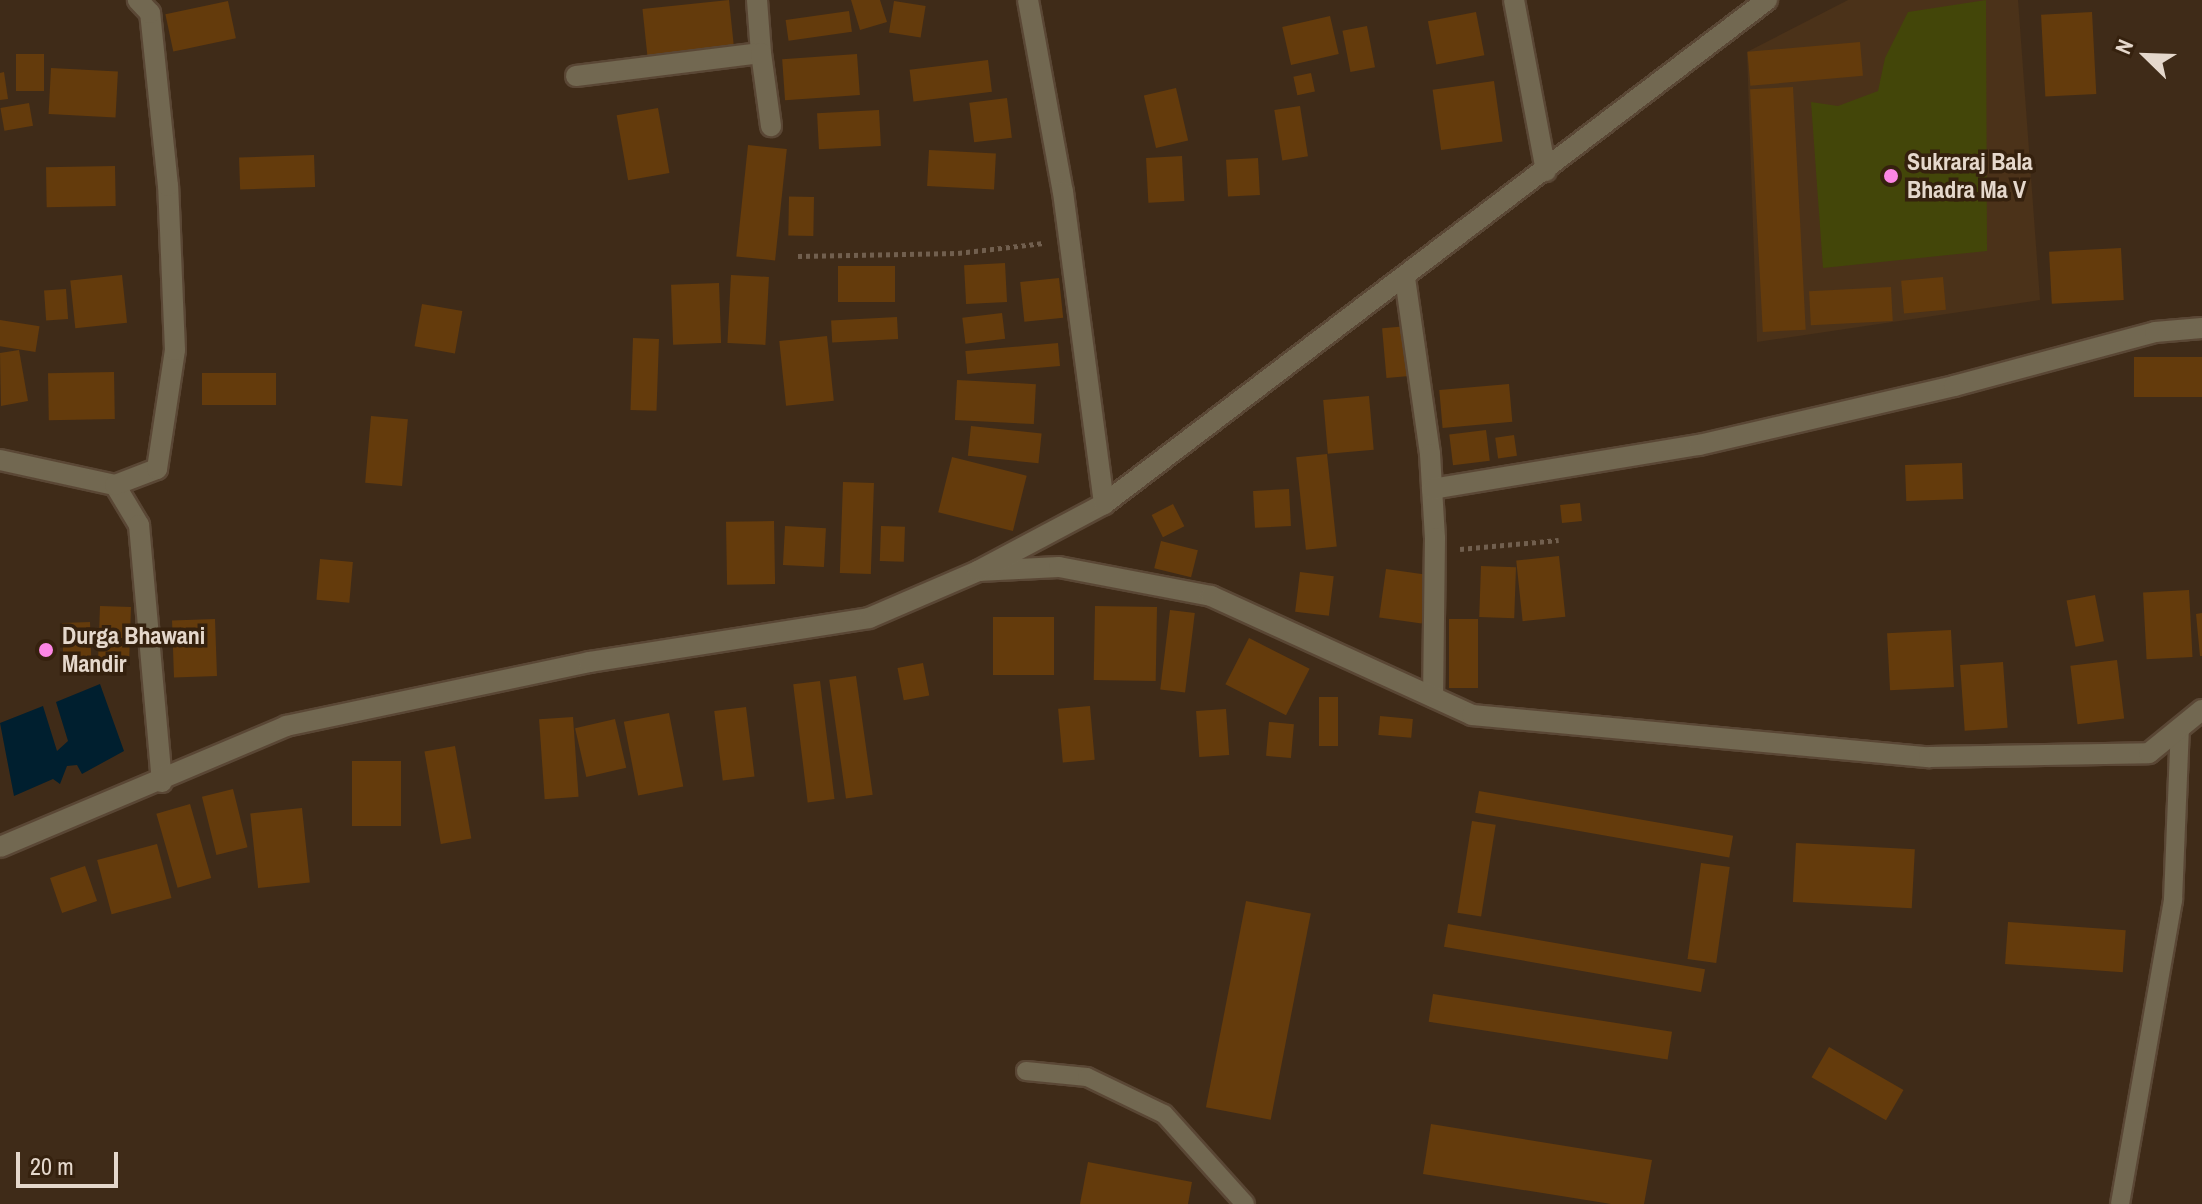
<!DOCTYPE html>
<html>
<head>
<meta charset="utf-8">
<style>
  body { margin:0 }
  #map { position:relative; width:2202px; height:1204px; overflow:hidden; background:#3f2b18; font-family:"Archivo Narrow",sans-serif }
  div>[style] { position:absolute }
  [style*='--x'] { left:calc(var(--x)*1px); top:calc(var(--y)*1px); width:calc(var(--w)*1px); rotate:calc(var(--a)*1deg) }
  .built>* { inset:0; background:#4b3219 }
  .green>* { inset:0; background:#434609 }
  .water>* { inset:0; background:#001f2f }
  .building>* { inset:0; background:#643b0c; transform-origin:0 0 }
  .path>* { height:5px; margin-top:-2.5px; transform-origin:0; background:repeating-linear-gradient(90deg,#715f4e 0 4px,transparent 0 8px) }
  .roads { filter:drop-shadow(2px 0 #5a4735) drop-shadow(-2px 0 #5a4735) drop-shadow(0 2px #5a4735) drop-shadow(0 -2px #5a4735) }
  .service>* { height:18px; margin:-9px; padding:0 9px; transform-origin:9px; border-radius:9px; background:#726851 }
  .minor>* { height:20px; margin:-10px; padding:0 10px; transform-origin:10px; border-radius:10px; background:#726851 }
  .tertiary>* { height:20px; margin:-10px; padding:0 10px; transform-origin:10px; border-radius:10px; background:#726851 }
  .dots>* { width:22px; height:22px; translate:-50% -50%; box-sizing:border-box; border:4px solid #35210e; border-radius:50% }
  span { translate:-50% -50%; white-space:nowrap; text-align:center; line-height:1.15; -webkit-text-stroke:7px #35210e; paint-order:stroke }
  .poi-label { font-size:24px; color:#e5d8cc; font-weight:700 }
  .left { translate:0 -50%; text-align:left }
  .north { position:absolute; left:2106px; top:16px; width:80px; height:80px; -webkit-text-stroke:6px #35210e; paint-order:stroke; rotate:293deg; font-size:22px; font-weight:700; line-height:32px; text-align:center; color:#e5d8cc }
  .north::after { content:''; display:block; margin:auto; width:28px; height:36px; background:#e5d8cc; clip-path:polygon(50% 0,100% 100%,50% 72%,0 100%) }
  .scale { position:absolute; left:16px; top:1152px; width:102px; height:36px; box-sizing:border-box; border:4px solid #e5d8cc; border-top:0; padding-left:10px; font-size:24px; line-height:28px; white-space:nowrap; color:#e5d8cc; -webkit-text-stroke:6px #35210e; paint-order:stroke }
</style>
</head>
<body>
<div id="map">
  <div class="built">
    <div style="clip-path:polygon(1848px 0,2018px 0,2040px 300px,1757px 342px,1747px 52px)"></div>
  </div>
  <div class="green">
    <div style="clip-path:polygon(1986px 0,1987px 251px,1823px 268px,1811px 102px,1838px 106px,1878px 91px,1885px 58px,1908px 12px)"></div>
  </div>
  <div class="water">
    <div style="clip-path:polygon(100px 684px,124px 751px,82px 774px,77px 765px,67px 766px,60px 784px,53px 779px,14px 796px,0 723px,43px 706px,57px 751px,68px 741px,56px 702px)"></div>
  </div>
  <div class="building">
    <div style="left:729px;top:0;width:48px;height:87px;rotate:84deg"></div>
    <div style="clip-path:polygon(851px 0,880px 0,887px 22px,860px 30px)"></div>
    <div style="left:228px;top:1px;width:38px;height:64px;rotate:78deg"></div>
    <div style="left:894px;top:1px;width:32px;height:32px;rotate:9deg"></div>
    <div style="left:849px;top:11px;width:21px;height:64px;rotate:82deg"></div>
    <div style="left:1476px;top:12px;width:44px;height:49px;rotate:79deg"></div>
    <div style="left:2092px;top:12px;width:82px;height:51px;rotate:87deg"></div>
    <div style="left:1330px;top:16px;width:39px;height:49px;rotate:77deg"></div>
    <div style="left:1367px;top:26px;width:42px;height:25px;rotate:79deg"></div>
    <div style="left:1860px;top:42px;width:34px;height:113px;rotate:85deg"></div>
    <div style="left:16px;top:54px;width:28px;height:37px"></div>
    <div style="left:857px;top:54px;width:41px;height:75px;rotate:86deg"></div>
    <div style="left:988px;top:60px;width:32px;height:79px;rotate:83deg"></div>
    <div style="left:51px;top:68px;width:67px;height:46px;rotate:3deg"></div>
    <div style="clip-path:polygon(4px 72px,8px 99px,0 100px,0 73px)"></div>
    <div style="left:1311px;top:73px;width:19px;height:18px;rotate:78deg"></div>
    <div style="left:1494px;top:81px;width:61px;height:62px;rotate:82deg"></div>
    <div style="left:1793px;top:87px;width:243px;height:43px;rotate:87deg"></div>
    <div style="left:1176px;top:88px;width:54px;height:33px;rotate:77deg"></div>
    <div style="left:1007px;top:98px;width:40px;height:38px;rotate:83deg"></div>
    <div style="left:29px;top:103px;width:23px;height:29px;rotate:80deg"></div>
    <div style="left:1300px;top:106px;width:51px;height:26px;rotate:81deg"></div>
    <div style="left:658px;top:108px;width:66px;height:42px;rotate:80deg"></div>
    <div style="left:879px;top:110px;width:36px;height:62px;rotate:87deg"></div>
    <div style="left:748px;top:145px;width:39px;height:112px;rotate:6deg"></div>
    <div style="left:929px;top:150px;width:67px;height:36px;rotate:3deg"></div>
    <div style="left:314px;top:155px;width:32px;height:75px;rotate:88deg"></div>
    <div style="left:1182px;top:156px;width:45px;height:36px;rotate:87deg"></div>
    <div style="left:1258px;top:158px;width:37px;height:32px;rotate:87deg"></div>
    <div style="left:115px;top:166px;width:40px;height:69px;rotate:89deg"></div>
    <div style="left:814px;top:197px;width:39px;height:25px;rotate:91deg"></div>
    <div style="left:2121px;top:248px;width:52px;height:72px;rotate:87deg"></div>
    <div style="left:1005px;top:263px;width:39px;height:41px;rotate:87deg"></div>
    <div style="left:895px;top:266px;width:36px;height:57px;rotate:90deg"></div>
    <div style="left:122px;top:275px;width:48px;height:52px;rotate:84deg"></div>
    <div style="left:731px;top:275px;width:38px;height:68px;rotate:3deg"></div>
    <div style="left:1943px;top:277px;width:33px;height:42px;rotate:85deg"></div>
    <div style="left:1059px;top:278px;width:40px;height:39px;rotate:84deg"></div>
    <div style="left:719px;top:283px;width:60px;height:48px;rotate:88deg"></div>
    <div style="left:1891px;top:287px;width:34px;height:82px;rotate:87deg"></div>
    <div style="left:66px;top:289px;width:30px;height:22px;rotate:86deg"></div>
    <div style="left:422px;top:304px;width:41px;height:43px;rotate:10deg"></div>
    <div style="left:1002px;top:313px;width:26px;height:40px;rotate:83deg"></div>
    <div style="left:897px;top:317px;width:22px;height:66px;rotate:87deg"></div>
    <div style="left:0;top:320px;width:40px;height:26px;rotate:9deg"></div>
    <div style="left:1408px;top:326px;width:50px;height:26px;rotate:85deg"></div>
    <div style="left:827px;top:336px;width:65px;height:48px;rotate:84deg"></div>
    <div style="left:633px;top:338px;width:26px;height:72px;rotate:2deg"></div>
    <div style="left:1058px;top:343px;width:23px;height:93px;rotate:85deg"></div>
    <div style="clip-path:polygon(19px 350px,28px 401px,1px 406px,0 353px)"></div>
    <div style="left:2202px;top:357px;width:40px;height:68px;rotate:90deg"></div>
    <div style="left:114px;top:372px;width:47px;height:66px;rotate:89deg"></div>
    <div style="left:202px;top:373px;width:74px;height:32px"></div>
    <div style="left:957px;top:380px;width:79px;height:40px;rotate:3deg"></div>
    <div style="left:1509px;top:384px;width:38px;height:70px;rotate:85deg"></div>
    <div style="left:1369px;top:396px;width:54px;height:46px;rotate:85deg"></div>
    <div style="left:371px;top:416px;width:37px;height:67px;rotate:5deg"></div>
    <div style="left:971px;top:426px;width:71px;height:30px;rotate:6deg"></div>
    <div style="left:1486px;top:430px;width:31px;height:37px;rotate:83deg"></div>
    <div style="left:1514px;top:435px;width:21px;height:19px;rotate:82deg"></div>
    <div style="left:1327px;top:454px;width:93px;height:31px;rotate:84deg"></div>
    <div style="left:952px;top:457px;width:77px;height:57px;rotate:14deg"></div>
    <div style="left:1962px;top:463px;width:36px;height:57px;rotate:88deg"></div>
    <div style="left:843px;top:482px;width:31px;height:91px;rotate:2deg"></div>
    <div style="left:1289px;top:489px;width:37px;height:36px;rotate:87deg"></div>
    <div style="left:1580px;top:503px;width:18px;height:20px;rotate:84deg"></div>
    <div style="left:1173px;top:504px;width:25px;height:24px;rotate:63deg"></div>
    <div style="left:774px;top:521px;width:63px;height:48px;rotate:89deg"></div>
    <div style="left:785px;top:526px;width:41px;height:39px;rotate:3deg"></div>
    <div style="left:881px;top:526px;width:24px;height:35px;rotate:2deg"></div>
    <div style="left:1161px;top:541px;width:38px;height:28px;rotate:14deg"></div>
    <div style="left:1559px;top:556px;width:61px;height:43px;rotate:84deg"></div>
    <div style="left:320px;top:559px;width:33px;height:41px;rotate:5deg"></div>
    <div style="left:1481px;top:566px;width:35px;height:51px;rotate:2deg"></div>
    <div style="left:1386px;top:569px;width:43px;height:49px;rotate:8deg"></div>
    <div style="left:1300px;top:572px;width:34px;height:40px;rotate:7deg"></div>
    <div style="left:2189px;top:590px;width:67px;height:46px;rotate:87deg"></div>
    <div style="left:2095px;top:595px;width:47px;height:29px;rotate:79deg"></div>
    <div style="left:100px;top:606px;width:31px;height:56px;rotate:2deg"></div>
    <div style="left:1095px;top:606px;width:62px;height:74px;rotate:1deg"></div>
    <div style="left:1170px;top:610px;width:25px;height:80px;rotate:7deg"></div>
    <div style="clip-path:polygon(2202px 613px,2202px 656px,2200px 656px,2196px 614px)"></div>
    <div style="left:1054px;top:617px;width:58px;height:61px;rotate:90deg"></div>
    <div style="left:215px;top:619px;width:57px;height:43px;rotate:88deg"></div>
    <div style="left:1449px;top:619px;width:29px;height:69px"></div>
    <div style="left:90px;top:622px;width:48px;height:28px;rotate:88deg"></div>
    <div style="left:1951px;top:630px;width:57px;height:64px;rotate:87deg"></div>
    <div style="left:1249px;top:638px;width:68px;height:52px;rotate:27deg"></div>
    <div style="left:2117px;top:660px;width:59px;height:47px;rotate:83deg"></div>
    <div style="left:2003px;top:662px;width:66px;height:43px;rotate:86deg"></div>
    <div style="left:923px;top:663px;width:33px;height:26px;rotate:79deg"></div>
    <div style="left:856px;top:676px;width:120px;height:27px;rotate:82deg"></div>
    <div style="left:820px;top:681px;width:119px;height:27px;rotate:83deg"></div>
    <div style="left:1319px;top:697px;width:19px;height:49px"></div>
    <div style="left:1090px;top:706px;width:54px;height:32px;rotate:85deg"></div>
    <div style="left:746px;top:707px;width:70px;height:32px;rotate:83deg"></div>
    <div style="left:1226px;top:709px;width:46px;height:30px;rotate:86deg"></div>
    <div style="left:669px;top:713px;width:75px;height:46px;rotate:79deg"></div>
    <div style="left:1380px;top:716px;width:33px;height:19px;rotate:5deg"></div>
    <div style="left:573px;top:717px;width:80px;height:34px;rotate:86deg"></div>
    <div style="left:615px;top:719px;width:50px;height:41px;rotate:77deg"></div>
    <div style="left:1269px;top:722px;width:25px;height:34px;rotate:5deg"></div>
    <div style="left:455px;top:746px;width:94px;height:31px;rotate:80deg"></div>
    <div style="left:352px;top:761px;width:49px;height:65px"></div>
    <div style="left:233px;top:789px;width:60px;height:32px;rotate:76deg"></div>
    <div style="left:1479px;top:791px;width:258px;height:22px;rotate:10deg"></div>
    <div style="left:190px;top:804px;width:77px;height:35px;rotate:74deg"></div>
    <div style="left:302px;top:808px;width:75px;height:52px;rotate:84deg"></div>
    <div style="left:1472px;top:821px;width:24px;height:93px;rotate:9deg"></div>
    <div style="left:1796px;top:843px;width:119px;height:59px;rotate:3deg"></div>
    <div style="left:157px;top:844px;width:56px;height:62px;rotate:75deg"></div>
    <div style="left:1701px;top:863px;width:29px;height:97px;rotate:8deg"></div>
    <div style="left:85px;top:866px;width:37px;height:37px;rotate:71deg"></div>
    <div style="left:1246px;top:901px;width:66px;height:210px;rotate:11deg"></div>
    <div style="left:2008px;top:922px;width:118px;height:42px;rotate:4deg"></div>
    <div style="left:1448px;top:924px;width:261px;height:23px;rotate:10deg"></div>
    <div style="left:1433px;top:994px;width:242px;height:28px;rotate:9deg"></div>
    <div style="left:1829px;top:1047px;width:86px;height:35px;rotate:30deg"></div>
    <div style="clip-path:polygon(1431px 1124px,1652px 1160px,1644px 1204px,1611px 1204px,1423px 1174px)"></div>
    <div style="clip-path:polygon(1088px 1162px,1192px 1182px,1188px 1204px,1080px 1204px)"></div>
  </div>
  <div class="path">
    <div style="--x:798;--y:256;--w:160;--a:-1.1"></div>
    <div style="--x:958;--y:253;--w:86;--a:-6.7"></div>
    <div style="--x:1460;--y:549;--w:99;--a:-5.2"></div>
  </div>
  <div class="roads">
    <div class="service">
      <div style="--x:1026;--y:1071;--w:61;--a:5.6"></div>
      <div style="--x:1087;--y:1077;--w:85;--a:25.7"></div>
      <div style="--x:1164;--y:1114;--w:121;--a:48"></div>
      <div style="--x:2120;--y:1204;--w:309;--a:-80.1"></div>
      <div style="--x:2173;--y:900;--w:172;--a:-87.7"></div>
    </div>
    <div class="minor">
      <div style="--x:757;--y:0;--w:53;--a:85.7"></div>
      <div style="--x:1028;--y:0;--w:195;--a:79.7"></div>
      <div style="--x:1063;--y:192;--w:315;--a:82.5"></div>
      <div style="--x:1514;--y:0;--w:174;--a:79.4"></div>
      <div style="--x:576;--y:76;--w:186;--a:-7.1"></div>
      <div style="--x:761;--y:53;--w:74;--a:82.2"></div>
      <div style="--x:1405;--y:278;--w:178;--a:81.9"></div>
      <div style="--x:1430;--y:454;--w:84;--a:86.6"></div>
      <div style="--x:1435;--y:538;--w:159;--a:90.7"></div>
      <div style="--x:0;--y:460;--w:118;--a:12.3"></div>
      <div style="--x:115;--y:485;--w:47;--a:59"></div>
      <div style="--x:139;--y:525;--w:258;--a:84.9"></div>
      <div style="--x:115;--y:485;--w:45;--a:-20.9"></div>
      <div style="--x:157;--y:469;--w:120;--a:-81.4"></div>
      <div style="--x:175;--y:350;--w:164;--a:-92.4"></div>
      <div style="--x:168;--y:186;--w:174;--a:-95.9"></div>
      <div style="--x:150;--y:13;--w:18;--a:-133"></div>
      <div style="--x:1432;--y:489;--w:271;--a:-9.4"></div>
      <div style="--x:1699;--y:445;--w:262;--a:-13"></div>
      <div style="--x:1954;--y:386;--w:208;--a:-15"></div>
      <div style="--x:2155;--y:332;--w:47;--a:-4.9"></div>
      <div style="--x:978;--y:571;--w:81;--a:-2.8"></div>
      <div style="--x:1059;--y:567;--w:155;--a:10.8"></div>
      <div style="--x:1211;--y:596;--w:287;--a:24.5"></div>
      <div style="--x:1472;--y:715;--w:459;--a:5.3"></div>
      <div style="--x:1929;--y:757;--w:220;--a:-1"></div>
      <div style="--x:2149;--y:753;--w:68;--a:-39.1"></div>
    </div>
    <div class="tertiary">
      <div style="--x:0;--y:847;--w:311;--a:-22.9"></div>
      <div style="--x:286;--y:726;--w:310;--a:-11.9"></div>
      <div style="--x:589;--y:662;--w:283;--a:-8.9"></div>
      <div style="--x:869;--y:618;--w:119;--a:-23.3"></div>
      <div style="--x:978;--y:571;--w:143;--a:-28"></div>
      <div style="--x:1104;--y:504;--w:833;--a:-37.24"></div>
    </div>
  </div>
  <div class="dots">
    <div style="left:1891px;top:176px;background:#fc86e4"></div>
    <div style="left:46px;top:650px;background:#fc86e4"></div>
  </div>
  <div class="poi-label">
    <span class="left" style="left:1907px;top:176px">Sukraraj Bala<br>Bhadra Ma V</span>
    <span class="left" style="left:62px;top:650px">Durga Bhawani<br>Mandir</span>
  </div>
  <div class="north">N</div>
  <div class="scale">20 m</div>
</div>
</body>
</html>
